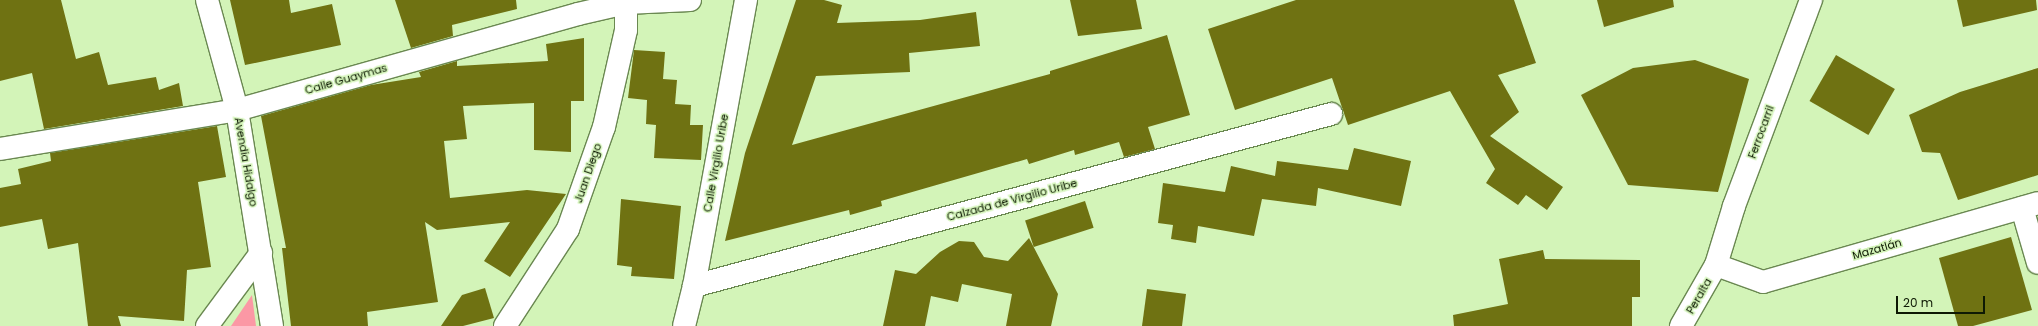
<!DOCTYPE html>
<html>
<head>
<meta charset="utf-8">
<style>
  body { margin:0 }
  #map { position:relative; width:2038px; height:326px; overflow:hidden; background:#d3f4b8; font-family:Poppins,sans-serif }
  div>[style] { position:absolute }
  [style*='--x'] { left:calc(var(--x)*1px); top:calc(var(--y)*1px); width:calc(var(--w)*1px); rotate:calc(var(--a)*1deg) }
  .green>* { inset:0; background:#fb98a5 }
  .building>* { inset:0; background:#6f7212; transform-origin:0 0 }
  .roads { filter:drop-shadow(1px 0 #6a8851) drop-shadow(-1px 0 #6a8851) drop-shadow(0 1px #6a8851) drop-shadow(0 -1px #6a8851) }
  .street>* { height:22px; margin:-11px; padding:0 11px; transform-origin:11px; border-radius:11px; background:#fff }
  .secondary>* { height:22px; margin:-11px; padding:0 11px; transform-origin:11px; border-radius:11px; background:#fff }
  span { translate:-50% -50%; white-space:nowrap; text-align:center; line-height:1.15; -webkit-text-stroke:3px #d3f4b8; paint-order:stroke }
  .street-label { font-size:11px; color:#0e1904 }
  .scale { position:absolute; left:1896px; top:296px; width:89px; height:18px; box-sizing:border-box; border:2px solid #0e1904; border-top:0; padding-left:5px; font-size:12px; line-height:14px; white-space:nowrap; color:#0e1904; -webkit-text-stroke:3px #d3f4b8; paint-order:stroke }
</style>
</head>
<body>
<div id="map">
  <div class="green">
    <div style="clip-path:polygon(252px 295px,256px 326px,231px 326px)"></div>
  </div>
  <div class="building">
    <div style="clip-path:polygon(0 0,61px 0,76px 59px,99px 52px,108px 85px,156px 77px,159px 90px,179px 83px,183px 106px,44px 129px,32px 73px,0 81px)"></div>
    <div style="clip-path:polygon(230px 0,289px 0,291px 13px,332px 4px,341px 45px,245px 65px)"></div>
    <div style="clip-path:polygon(395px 0,516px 0,517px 9px,452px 25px,453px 36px,411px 48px)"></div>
    <div style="clip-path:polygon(796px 0,824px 0,842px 5px,837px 23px,920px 20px,976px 12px,980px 46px,909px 53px,910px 72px,816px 76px,792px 145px,1050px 74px,1050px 71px,1167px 35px,1190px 115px,1148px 127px,1155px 149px,1124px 157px,1119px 142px,1075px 155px,1074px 150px,1029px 164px,1027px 159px,881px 201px,882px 206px,850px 215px,849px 210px,725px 241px,745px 153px)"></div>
    <div style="clip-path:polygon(1070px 0,1136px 0,1142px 29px,1078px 36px)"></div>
    <div style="clip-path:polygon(1296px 0,1514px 0,1536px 63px,1498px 75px,1519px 112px,1490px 136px,1563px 187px,1547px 210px,1526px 195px,1518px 205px,1486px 183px,1495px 169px,1450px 91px,1348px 125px,1332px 78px,1235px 110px,1208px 29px)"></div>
    <div style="clip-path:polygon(1597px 0,1673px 0,1674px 7px,1604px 27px)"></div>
    <div style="clip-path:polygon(1957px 0,2036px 0,2037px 10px,1963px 27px)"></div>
    <div style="clip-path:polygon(584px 38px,584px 101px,571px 101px,571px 152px,534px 150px,534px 103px,463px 106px,467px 139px,444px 141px,450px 198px,527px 190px,566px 194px,510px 277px,484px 261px,510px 222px,437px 230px,425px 222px,438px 302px,367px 312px,368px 326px,291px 326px,282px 248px,286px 248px,261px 116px,371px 85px,421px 77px,419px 72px,457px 61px,457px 66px,548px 61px,546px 44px)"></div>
    <div style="clip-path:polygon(634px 50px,665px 52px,663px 79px,677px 80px,675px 104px,691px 105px,690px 125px,703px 125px,701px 160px,654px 158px,656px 125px,646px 124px,647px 100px,628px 98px)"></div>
    <div style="left:1836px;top:55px;width:68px;height:53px;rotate:30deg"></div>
    <div style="clip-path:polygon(1695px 60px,1749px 79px,1718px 192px,1628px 185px,1581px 95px,1633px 68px)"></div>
    <div style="clip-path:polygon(2038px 68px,2038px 175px,1958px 200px,1940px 153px,1922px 152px,1909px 115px,1960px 92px)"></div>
    <div style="clip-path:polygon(217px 126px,226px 177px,198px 182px,211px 267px,187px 270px,184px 321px,118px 316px,121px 326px,88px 326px,78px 243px,48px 249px,42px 219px,0 227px,0 188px,21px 184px,18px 169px,51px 161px,50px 153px)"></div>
    <div style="clip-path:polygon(1354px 148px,1411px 161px,1401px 206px,1318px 188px,1316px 206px,1262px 199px,1254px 236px,1198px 226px,1196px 243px,1171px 239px,1173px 225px,1158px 223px,1163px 183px,1225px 192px,1231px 166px,1275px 176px,1277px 161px,1348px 170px)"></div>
    <div style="clip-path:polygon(621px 199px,681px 206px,674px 279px,631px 276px,632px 267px,617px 265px)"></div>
    <div style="left:1085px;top:201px;width:28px;height:63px;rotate:72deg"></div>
    <div style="clip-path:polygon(2011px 237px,2032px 310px,1973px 326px,1958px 326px,1939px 258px)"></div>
    <div style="clip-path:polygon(1029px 238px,1058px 294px,1051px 326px,1006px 326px,1012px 294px,962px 284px,958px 302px,931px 296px,925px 326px,883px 326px,895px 270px,916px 274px,940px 252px,959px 241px,974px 242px,984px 257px,1008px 261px)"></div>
    <div style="clip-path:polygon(1543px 250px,1545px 259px,1640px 260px,1640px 297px,1632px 297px,1632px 326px,1454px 326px,1453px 315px,1508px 304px,1499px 259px)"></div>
    <div style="clip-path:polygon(485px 288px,494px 318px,463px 326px,441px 326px,462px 295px)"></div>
    <div style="clip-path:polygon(1147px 289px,1186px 294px,1182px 326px,1142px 326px)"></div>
  </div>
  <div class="roads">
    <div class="street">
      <div style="--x:207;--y:0;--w:114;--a:74.7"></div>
      <div style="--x:237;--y:110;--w:219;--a:80.8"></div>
      <div style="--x:0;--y:149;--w:240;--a:-9.3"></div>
      <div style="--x:237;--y:110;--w:354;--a:-15.7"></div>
      <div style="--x:578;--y:14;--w:49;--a:-12.9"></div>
      <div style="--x:626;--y:3;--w:64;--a:-2.7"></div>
      <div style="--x:2022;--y:208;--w:57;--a:73.8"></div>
      <div style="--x:1716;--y:265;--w:50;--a:19.9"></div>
      <div style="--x:1763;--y:282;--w:286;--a:-16"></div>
      <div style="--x:694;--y:286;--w:660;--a:-15.11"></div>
      <div style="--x:207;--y:326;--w:91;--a:-53.5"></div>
      <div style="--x:505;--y:326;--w:116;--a:-57"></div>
      <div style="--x:568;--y:229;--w:108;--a:-70.6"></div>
      <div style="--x:604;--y:127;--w:99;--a:-77.2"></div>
      <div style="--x:626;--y:30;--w:27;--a:-90"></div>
      <div style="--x:1681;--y:326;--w:70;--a:-60.2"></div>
      <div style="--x:1716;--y:265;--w:62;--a:-73"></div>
      <div style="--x:1734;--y:206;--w:220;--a:-69.5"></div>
    </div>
    <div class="secondary">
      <div style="--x:684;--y:326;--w:41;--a:-76"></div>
      <div style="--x:694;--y:286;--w:291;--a:-79.7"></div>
    </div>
  </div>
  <div class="street-label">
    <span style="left:346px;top:79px;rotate:-16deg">Calle Guaymas</span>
    <span style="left:1761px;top:132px;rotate:-70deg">Ferrocarril</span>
    <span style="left:246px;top:162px;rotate:80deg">Avendia Hidalgo</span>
    <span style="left:716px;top:163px;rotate:-80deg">Calle Virgilio Uribe</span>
    <span style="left:588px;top:173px;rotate:-71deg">Juan Diego</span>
    <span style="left:1012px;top:200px;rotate:-15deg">Calzada de Virgilio Uribe</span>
    <span style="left:1877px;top:249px;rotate:-16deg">Mazatlán</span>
    <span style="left:1699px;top:296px;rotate:-60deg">Peralta</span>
  </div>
  <div class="scale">20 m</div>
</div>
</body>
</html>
